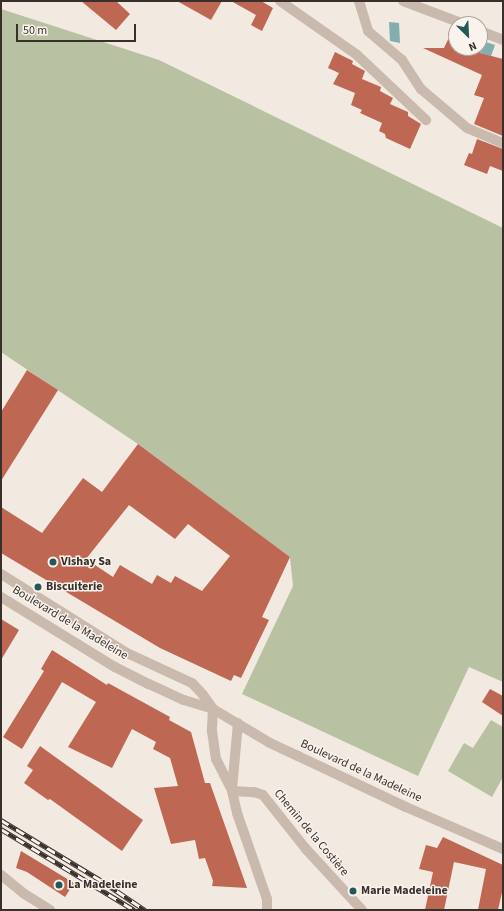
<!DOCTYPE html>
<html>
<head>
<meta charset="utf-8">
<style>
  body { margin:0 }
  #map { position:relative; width:504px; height:911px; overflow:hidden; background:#f2e9e1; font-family:"Source Sans 3",sans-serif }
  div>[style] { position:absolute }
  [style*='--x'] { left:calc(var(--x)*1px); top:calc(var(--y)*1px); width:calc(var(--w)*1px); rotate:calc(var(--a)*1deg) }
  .green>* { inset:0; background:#b8c1a1 }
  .water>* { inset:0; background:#82aead }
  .building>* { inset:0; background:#be6753 }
  .minor>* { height:10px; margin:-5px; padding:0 5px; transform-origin:5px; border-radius:5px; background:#cab9ad }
  .rail>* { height:4.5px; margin-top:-2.25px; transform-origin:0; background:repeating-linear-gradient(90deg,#faf3ed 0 9px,#392f2b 0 18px); box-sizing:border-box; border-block:1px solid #392f2b }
  .dots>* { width:11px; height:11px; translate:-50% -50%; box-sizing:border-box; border:2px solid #faf3ed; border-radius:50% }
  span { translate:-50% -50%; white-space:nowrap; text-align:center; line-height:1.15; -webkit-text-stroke:3px #faf3ed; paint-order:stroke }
  .poi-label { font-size:12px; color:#392f2b; font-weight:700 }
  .left { translate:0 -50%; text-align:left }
  .street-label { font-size:12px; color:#392f2b }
  .frame { position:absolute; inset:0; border:2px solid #392f2b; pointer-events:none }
  .north { position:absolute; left:448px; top:16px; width:40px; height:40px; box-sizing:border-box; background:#faf3ed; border:1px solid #ada59f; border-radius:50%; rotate:156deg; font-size:11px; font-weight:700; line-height:16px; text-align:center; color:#392f2b }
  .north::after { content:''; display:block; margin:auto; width:14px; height:18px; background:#235758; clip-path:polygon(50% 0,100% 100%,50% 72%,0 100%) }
  .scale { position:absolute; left:16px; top:24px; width:120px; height:18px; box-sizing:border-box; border:2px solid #392f2b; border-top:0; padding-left:5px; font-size:12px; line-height:14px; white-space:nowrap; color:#392f2b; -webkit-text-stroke:3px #faf3ed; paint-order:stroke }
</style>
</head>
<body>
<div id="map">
  <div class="green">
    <div style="clip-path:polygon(1px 9px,159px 60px,503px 228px,503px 682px,469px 667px,418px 776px,242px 694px,293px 586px,290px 557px,138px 444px,1px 352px)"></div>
    <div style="clip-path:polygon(491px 720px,503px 727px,503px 777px,492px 797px,448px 771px,464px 743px,473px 748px)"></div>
  </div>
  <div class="water">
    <div style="clip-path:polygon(389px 22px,399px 23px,400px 43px,390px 41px)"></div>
    <div style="clip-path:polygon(483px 41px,495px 45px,491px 56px,480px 53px)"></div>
  </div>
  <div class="building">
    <div style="clip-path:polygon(81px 1px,116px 1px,130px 14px,116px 30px)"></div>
    <div style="clip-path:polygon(177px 1px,222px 1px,211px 20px)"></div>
    <div style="clip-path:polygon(231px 1px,261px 1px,273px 8px,262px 31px,251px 25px,256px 15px)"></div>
    <div style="clip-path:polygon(454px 27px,456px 28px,456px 48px,472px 48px,480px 51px,480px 53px,503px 59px,503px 136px,474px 124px,484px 98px,474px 95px,482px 75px,423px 48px,444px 48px)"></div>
    <div style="clip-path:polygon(335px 52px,353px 61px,352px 64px,365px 71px,362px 79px,381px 87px,380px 91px,393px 98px,390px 104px,408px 112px,408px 116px,421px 124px,410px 149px,386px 138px,385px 134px,379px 131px,382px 123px,360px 113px,362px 110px,351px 105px,355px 93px,333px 84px,339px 73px,328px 68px)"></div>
    <div style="clip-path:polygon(477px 139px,503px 149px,503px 171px,490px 166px,487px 174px,464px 165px,469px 153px,472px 154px)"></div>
    <div style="clip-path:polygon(27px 370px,58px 390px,1px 481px,1px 412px)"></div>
    <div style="clip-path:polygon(evenodd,138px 444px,290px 557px,262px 617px,269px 620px,241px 678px,234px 675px,231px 681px,160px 648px,1px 553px,1px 507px,42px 533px,83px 478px,102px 492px,138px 444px,129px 505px,175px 539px,188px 524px,230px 556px,202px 591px,175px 576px,171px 583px,157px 575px,152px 584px,120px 565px,113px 577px,86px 559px,129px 505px)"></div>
    <div style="clip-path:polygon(1px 619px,19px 630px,1px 660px)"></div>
    <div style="clip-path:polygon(52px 650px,107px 685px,108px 683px,170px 717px,169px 720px,191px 732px,205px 783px,210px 783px,247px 888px,212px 886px,213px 881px,205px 858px,199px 859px,195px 840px,171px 844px,154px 788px,178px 786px,170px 758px,153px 749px,156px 742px,132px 729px,112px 768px,68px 747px,96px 702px,62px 682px,22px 749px,3px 737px,44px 671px,41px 669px)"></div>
    <div style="clip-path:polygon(490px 689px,503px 696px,503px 716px,482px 702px)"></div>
    <div style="clip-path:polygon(40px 746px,143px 820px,122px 851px,50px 799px,48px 800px,24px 783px,33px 770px,27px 766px)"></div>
    <div style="clip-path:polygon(443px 837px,503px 865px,503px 888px,498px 910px,478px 910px,486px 869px,454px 862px,444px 910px,425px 910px,433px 872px,419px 869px,426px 845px,437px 848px)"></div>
    <div style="clip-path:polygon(21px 851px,74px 883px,65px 897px,27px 872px,16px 868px)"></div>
  </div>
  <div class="minor">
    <div style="--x:280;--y:1;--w:94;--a:35"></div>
    <div style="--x:357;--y:55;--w:95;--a:43.3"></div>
    <div style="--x:359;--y:1;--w:31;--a:73"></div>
    <div style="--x:368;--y:31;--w:45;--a:40.5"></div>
    <div style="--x:402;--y:60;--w:35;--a:57"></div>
    <div style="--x:421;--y:89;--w:60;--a:40.3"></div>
    <div style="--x:467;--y:128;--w:39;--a:23"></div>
    <div style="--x:403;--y:1;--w:65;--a:20.7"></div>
    <div style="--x:480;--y:31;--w:25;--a:21"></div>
    <div style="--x:1;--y:574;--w:149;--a:32.1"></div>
    <div style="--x:127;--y:653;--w:72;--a:24.8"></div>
    <div style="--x:192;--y:683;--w:16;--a:47"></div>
    <div style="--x:203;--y:695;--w:17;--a:54"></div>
    <div style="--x:1;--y:597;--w:134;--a:31.6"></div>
    <div style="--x:115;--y:667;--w:38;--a:27"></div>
    <div style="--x:149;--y:684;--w:38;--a:25"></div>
    <div style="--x:184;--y:700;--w:30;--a:17"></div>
    <div style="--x:213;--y:709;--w:66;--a:30.8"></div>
    <div style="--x:270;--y:743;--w:31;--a:25"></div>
    <div style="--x:298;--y:756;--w:119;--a:25.3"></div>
    <div style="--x:406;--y:807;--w:106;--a:23.4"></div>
    <div style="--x:213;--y:709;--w:22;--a:93"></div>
    <div style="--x:212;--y:731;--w:28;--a:82"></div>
    <div style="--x:216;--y:759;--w:36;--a:63"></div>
    <div style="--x:232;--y:791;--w:23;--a:77"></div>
    <div style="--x:237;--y:813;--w:91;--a:70.8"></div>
    <div style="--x:267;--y:899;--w:11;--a:90"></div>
    <div style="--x:232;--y:789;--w:66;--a:-84.8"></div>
    <div style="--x:232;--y:791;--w:22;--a:3"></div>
    <div style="--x:254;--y:792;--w:9;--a:18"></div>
    <div style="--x:263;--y:795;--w:69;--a:51.5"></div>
    <div style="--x:306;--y:849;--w:83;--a:47.4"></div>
    <div style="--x:1;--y:875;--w:28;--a:39"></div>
    <div style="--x:23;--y:893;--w:32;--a:32"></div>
  </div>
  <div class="rail">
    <div style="--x:1;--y:820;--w:118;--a:31.1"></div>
    <div style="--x:102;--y:881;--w:52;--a:34"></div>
    <div style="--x:1;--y:829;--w:156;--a:31.3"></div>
  </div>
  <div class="dots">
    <div style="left:53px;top:562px;background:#235758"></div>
    <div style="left:38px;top:587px;background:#235758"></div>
    <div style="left:59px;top:885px;background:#235758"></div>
    <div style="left:353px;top:891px;background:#235758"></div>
  </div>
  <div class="poi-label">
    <span class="left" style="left:61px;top:562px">Vishay Sa</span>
    <span class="left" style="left:46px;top:587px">Biscuiterie</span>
    <span class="left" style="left:68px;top:885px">La Madeleine</span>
    <span class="left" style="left:361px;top:891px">Marie Madeleine</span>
  </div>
  <div class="street-label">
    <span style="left:70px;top:623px;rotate:31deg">Boulevard de la Madeleine</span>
    <span style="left:361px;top:771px;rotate:25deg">Boulevard de la Madeleine</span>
    <span style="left:311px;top:833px;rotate:50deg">Chemin de la Costière</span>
  </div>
  <div class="frame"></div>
  <div class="north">N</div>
  <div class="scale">50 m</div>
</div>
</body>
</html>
